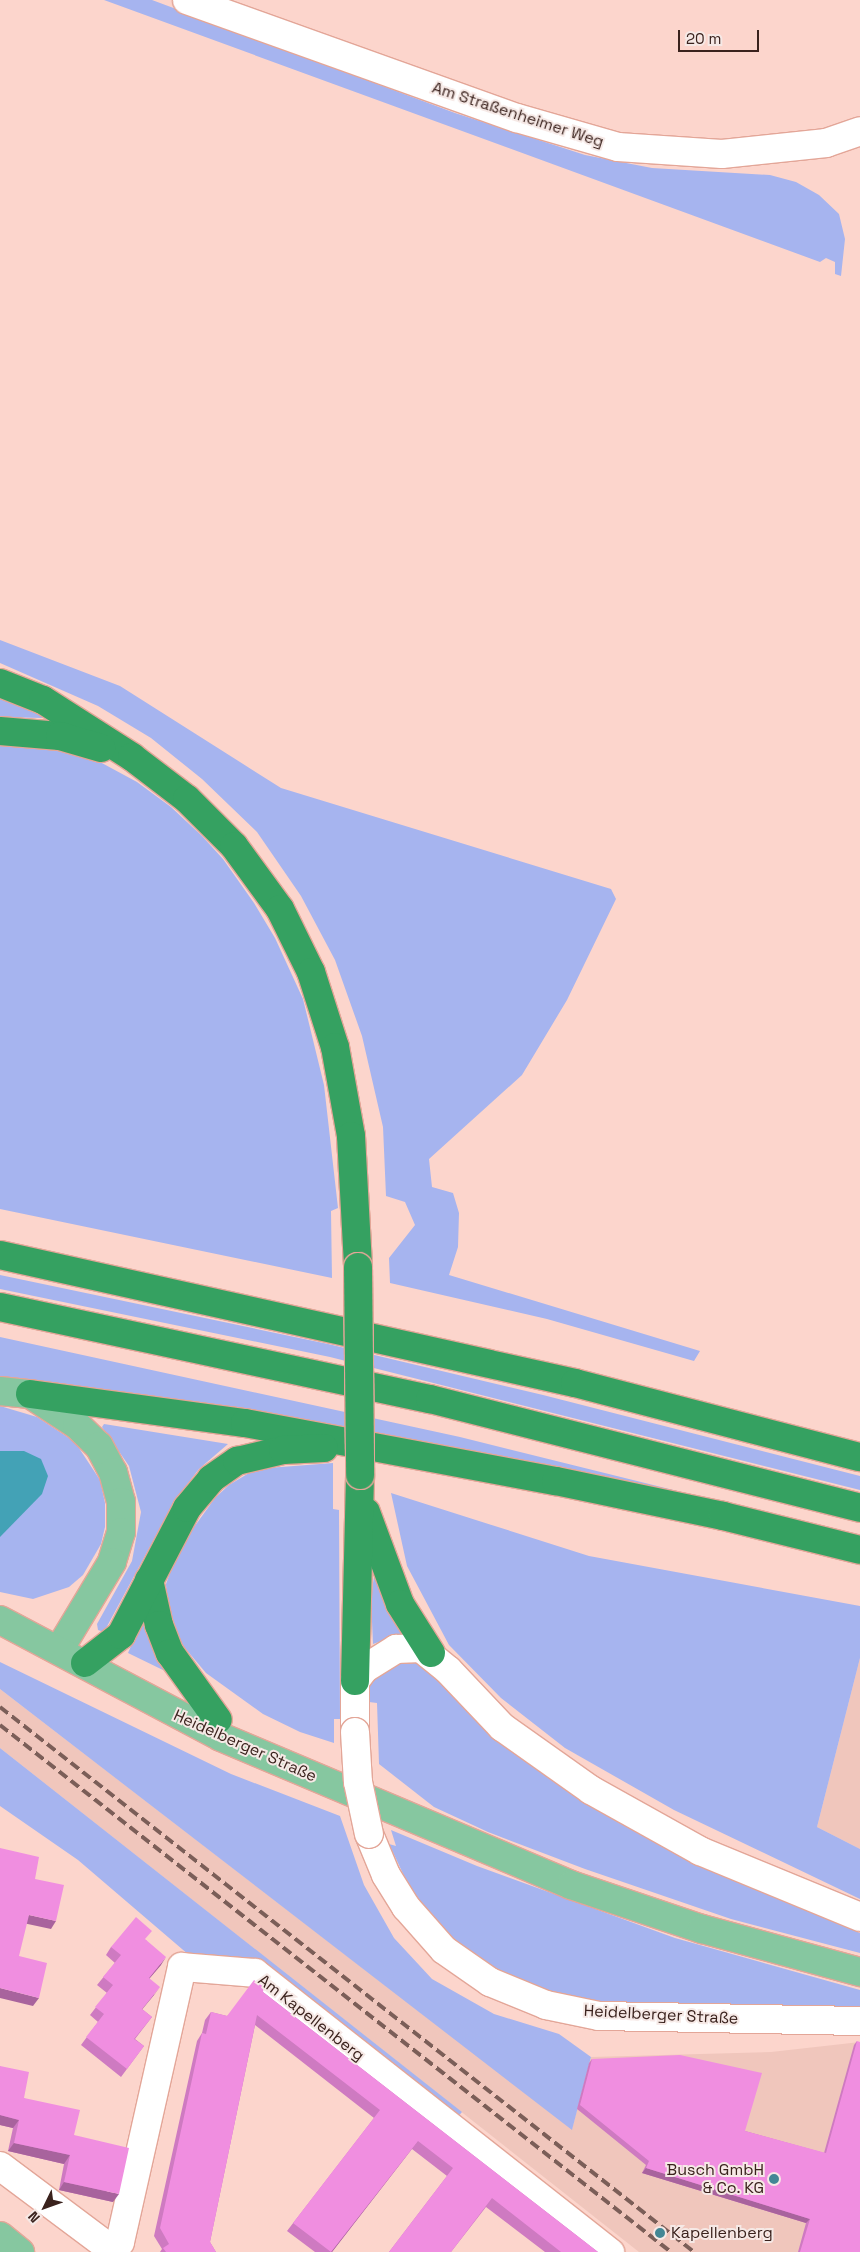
<!DOCTYPE html>
<html>
<head>
<meta charset="utf-8">
<style>
  body { margin:0 }
  #map { position:relative; width:860px; height:2252px; overflow:hidden; background:#fcd5cc; font-family:"Space Grotesk",sans-serif }
  div>[style] { position:absolute }
  [style*='--x'] { left:calc(var(--x)*1px); top:calc(var(--y)*1px); width:calc(var(--w)*1px); rotate:calc(var(--a)*1deg) }
  .built>* { inset:0; background:#f0c6bc }
  .green>* { inset:0; background:#a6b4ef }
  .water>* { inset:0; background:#43a2b6 }
  .roads { filter:drop-shadow(1px 0 #e3a698) drop-shadow(-1px 0 #e3a698) drop-shadow(0 1px #e3a698) drop-shadow(0 -1px #e3a698) }
  .minor>* { height:28px; margin:-14px; padding:0 14px; transform-origin:14px; border-radius:14px; background:#fff }
  .major>* { height:28px; margin:-14px; padding:0 14px; transform-origin:14px; border-radius:14px; background:#86c7a0 }
  .highway>* { height:28px; margin:-14px; padding:0 14px; transform-origin:14px; border-radius:14px; background:#35a161 }
  .rail>* { height:4px; margin-top:-2px; transform-origin:0; background:repeating-linear-gradient(90deg,#7b5e58 0 10px,transparent 0 15px) }
  .bridges { filter:drop-shadow(1px 0 #e3a698) drop-shadow(-1px 0 #e3a698) drop-shadow(0 1px #e3a698) drop-shadow(0 -1px #e3a698) }
  .minor-bridge>* { height:28px; margin:-14px; padding:0 14px; transform-origin:14px; border-radius:14px; background:#fff }
  .highway-bridge>* { height:28px; margin:-14px; padding:0 14px; transform-origin:14px; border-radius:14px; background:#35a161 }
  .wall>* { inset:0; background:#ce7ac1 }
  .shaded-wall>* { inset:0; background:#a8639d }
  .building>* { inset:0; background:#f08ee0 }
  .dots>* { width:14px; height:14px; translate:-50% -50%; box-sizing:border-box; border:2px solid #f6e9e6; border-radius:50% }
  span { translate:-50% -50%; white-space:nowrap; text-align:center; line-height:1.15; -webkit-text-stroke:4px #f6e9e6; paint-order:stroke }
  .street-label { font-size:16px; color:#3a221d }
  .poi-label { font-size:16px; color:#3a221d }
  .right { translate:-100% -50%; text-align:right }
  .left { translate:0 -50%; text-align:left }
  .north { position:absolute; left:20px; top:2182px; width:50px; height:50px; -webkit-text-stroke:4px #f6e9e6; paint-order:stroke; rotate:228deg; font-size:14px; font-weight:700; line-height:20px; text-align:center; color:#3a221d }
  .north::after { content:''; display:block; margin:auto; width:18px; height:22px; background:#3a221d; clip-path:polygon(50% 0,100% 100%,50% 72%,0 100%) }
  .scale { position:absolute; left:678px; top:30px; width:81px; height:22px; box-sizing:border-box; border:2px solid #3a221d; border-top:0; padding-left:6px; font-size:15px; line-height:18px; white-space:nowrap; color:#3a221d; -webkit-text-stroke:4px #f6e9e6; paint-order:stroke }
</style>
</head>
<body>
<div id="map">
  <div class="built">
    <div style="clip-path:polygon(860px 1658px,860px 1849px,817px 1827px)"></div>
    <div style="clip-path:polygon(0 1689px,572px 2129px,591px 2057px,771px 2052px,860px 2042px,860px 2252px,639px 2252px,0 1748px)"></div>
  </div>
  <div class="green">
    <div style="clip-path:polygon(104px 0,152px 0,455px 113px,585px 155px,652px 168px,770px 175px,796px 182px,819px 195px,839px 214px,845px 239px,841px 276px,835px 274px,835px 262px,826px 258px,820px 262px)"></div>
    <div style="clip-path:polygon(0 640px,120px 686px,281px 788px,611px 889px,616px 899px,567px 1000px,522px 1075px,429px 1159px,432px 1187px,453px 1193px,459px 1213px,458px 1247px,449px 1275px,700px 1351px,694px 1361px,547px 1319px,390px 1283px,389px 1258px,415px 1225px,405px 1202px,386px 1196px,383px 1127px,362px 1036px,335px 960px,301px 896px,257px 832px,202px 779px,151px 738px,98px 706px,0 663px)"></div>
    <div style="clip-path:polygon(0 696px,43px 713px,42px 718px,0 717px)"></div>
    <div style="clip-path:polygon(0 741px,62px 748px,100px 762px,137px 782px,171px 807px,202px 836px,223px 859px,254px 903px,275px 938px,303px 999px,324px 1085px,338px 1208px,331px 1211px,332px 1278px,0 1209px)"></div>
    <div style="clip-path:polygon(0 1275px,328px 1344px,543px 1395px,860px 1476px,860px 1490px,330px 1357px,0 1289px)"></div>
    <div style="clip-path:polygon(0 1337px,460px 1437px,786px 1518px,246px 1414px,0 1377px)"></div>
    <div style="clip-path:polygon(0 1406px,37px 1417px,75px 1442px,100px 1480px,105px 1503px,105px 1527px,101px 1544px,83px 1575px,69px 1587px,33px 1599px,0 1592px)"></div>
    <div style="clip-path:polygon(104px 1424px,228px 1444px,199px 1469px,175px 1500px,104px 1632px,98px 1630px,97px 1624px,132px 1561px,141px 1512px,129px 1466px,102px 1427px)"></div>
    <div style="clip-path:polygon(333px 1463px,333px 1509px,339px 1510px,340px 1719px,334px 1719px,334px 1743px,300px 1732px,263px 1714px,206px 1673px,179px 1641px,167px 1604px,166px 1584px,179px 1548px,215px 1498px,229px 1485px,249px 1473px,268px 1468px)"></div>
    <div style="clip-path:polygon(391px 1493px,589px 1556px,860px 1606px,860px 1658px,817px 1827px,860px 1849px,860px 1899px,674px 1810px,565px 1748px,501px 1698px,449px 1645px,407px 1566px)"></div>
    <div style="clip-path:polygon(374px 1576px,401px 1634px,373px 1644px,371px 1599px)"></div>
    <div style="clip-path:polygon(142px 1621px,145px 1623px,165px 1671px,128px 1653px)"></div>
    <div style="clip-path:polygon(0 1662px,231px 1774px,340px 1816px,364px 1885px,394px 1938px,432px 1979px,494px 2014px,559px 2034px,591px 2057px,572px 2130px,0 1689px)"></div>
    <div style="clip-path:polygon(415px 1663px,427px 1667px,457px 1701px,489px 1731px,790px 1902px,860px 1933px,860px 1953px,731px 1919px,585px 1869px,488px 1832px,434px 1807px,379px 1764px,377px 1703px,369px 1702px,369px 1681px,396px 1664px)"></div>
    <div style="clip-path:polygon(0 1748px,462px 2112px,456px 2119px,257px 1964px,189px 1955px,78px 1860px,0 1806px)"></div>
    <div style="clip-path:polygon(391px 1830px,477px 1866px,675px 1938px,860px 1990px,860px 2009px,598px 2003px,566px 1998px,499px 1974px,457px 1944px,429px 1915px,407px 1882px,389px 1844px,396px 1846px)"></div>
  </div>
  <div class="water">
    <div style="clip-path:polygon(0 1451px,24px 1451px,41px 1459px,48px 1476px,42px 1494px,0 1537px)"></div>
  </div>
  <div class="roads">
    <div class="minor">
      <div style="--x:187;--y:0;--w:350;--a:19.7"></div>
      <div style="--x:517;--y:118;--w:105;--a:16"></div>
      <div style="--x:618;--y:147;--w:104;--a:3.9"></div>
      <div style="--x:722;--y:154;--w:105;--a:-6"></div>
      <div style="--x:826;--y:143;--w:36;--a:-19"></div>
      <div style="--x:355;--y:1732;--w:51;--a:-90"></div>
      <div style="--x:355;--y:1681;--w:15;--a:-53"></div>
      <div style="--x:364;--y:1669;--w:38;--a:-32"></div>
      <div style="--x:396;--y:1649;--w:25;--a:-2"></div>
      <div style="--x:421;--y:1648;--w:35;--a:39"></div>
      <div style="--x:448;--y:1670;--w:79;--a:46.5"></div>
      <div style="--x:502;--y:1727;--w:109;--a:35.3"></div>
      <div style="--x:591;--y:1790;--w:125;--a:29.2"></div>
      <div style="--x:700;--y:1851;--w:173;--a:22.4"></div>
      <div style="--x:369;--y:1834;--w:44;--a:67.5"></div>
      <div style="--x:386;--y:1875;--w:38;--a:58"></div>
      <div style="--x:406;--y:1907;--w:57;--a:48.5"></div>
      <div style="--x:444;--y:1950;--w:56;--a:34.8"></div>
      <div style="--x:490;--y:1982;--w:61;--a:22.3"></div>
      <div style="--x:546;--y:2005;--w:54;--a:11.7"></div>
      <div style="--x:599;--y:2016;--w:261;--a:1.1"></div>
      <div style="--x:0;--y:2166;--w:144;--a:36.8"></div>
      <div style="--x:113;--y:2252;--w:12;--a:-55"></div>
      <div style="--x:120;--y:2242;--w:282;--a:-77.3"></div>
      <div style="--x:182;--y:1967;--w:73;--a:4.7"></div>
      <div style="--x:255;--y:1973;--w:452;--a:38.2"></div>
    </div>
    <div class="major">
      <div style="--x:0;--y:1391;--w:30;--a:6"></div>
      <div style="--x:30;--y:1394;--w:56;--a:33.4"></div>
      <div style="--x:77;--y:1425;--w:30;--a:44"></div>
      <div style="--x:99;--y:1446;--w:30;--a:62"></div>
      <div style="--x:113;--y:1472;--w:31;--a:75"></div>
      <div style="--x:121;--y:1502;--w:30;--a:90"></div>
      <div style="--x:121;--y:1532;--w:31;--a:107"></div>
      <div style="--x:112;--y:1562;--w:103;--a:121.1"></div>
      <div style="--x:0;--y:1620;--w:250;--a:27.9"></div>
      <div style="--x:221;--y:1737;--w:380;--a:22.9"></div>
      <div style="--x:571;--y:1885;--w:138;--a:18.6"></div>
      <div style="--x:702;--y:1929;--w:164;--a:15.2"></div>
      <div style="--x:0;--y:2236;--w:26;--a:39"></div>
    </div>
    <div class="highway">
      <div style="--x:0;--y:683;--w:46;--a:21.6"></div>
      <div style="--x:43;--y:700;--w:106;--a:32.6"></div>
      <div style="--x:132;--y:757;--w:69;--a:37.4"></div>
      <div style="--x:187;--y:799;--w:66;--a:45"></div>
      <div style="--x:234;--y:846;--w:78;--a:53.9"></div>
      <div style="--x:280;--y:909;--w:70;--a:63.8"></div>
      <div style="--x:311;--y:972;--w:79;--a:72.3"></div>
      <div style="--x:335;--y:1047;--w:90;--a:79.8"></div>
      <div style="--x:351;--y:1136;--w:131;--a:86.9"></div>
      <div style="--x:0;--y:731;--w:60;--a:4.8"></div>
      <div style="--x:60;--y:736;--w:43;--a:16.3"></div>
      <div style="--x:0;--y:1255;--w:589;--a:12.55"></div>
      <div style="--x:575;--y:1383;--w:294;--a:14.6"></div>
      <div style="--x:0;--y:1307;--w:440;--a:12.1"></div>
      <div style="--x:430;--y:1399;--w:444;--a:14.2"></div>
      <div style="--x:30;--y:1394;--w:217;--a:7.7"></div>
      <div style="--x:245;--y:1423;--w:316;--a:10.6"></div>
      <div style="--x:556;--y:1481;--w:171;--a:11.8"></div>
      <div style="--x:723;--y:1516;--w:141;--a:13.9"></div>
      <div style="--x:366;--y:1512;--w:98;--a:69.7"></div>
      <div style="--x:400;--y:1604;--w:58;--a:57.7"></div>
      <div style="--x:149;--y:1580;--w:46;--a:77.5"></div>
      <div style="--x:159;--y:1625;--w:30;--a:69"></div>
      <div style="--x:170;--y:1653;--w:82;--a:54.4"></div>
      <div style="--x:85;--y:1663;--w:46;--a:-37.9"></div>
      <div style="--x:121;--y:1635;--w:143;--a:-62.5"></div>
      <div style="--x:187;--y:1508;--w:38;--a:-50"></div>
      <div style="--x:211;--y:1479;--w:32;--a:-35"></div>
      <div style="--x:237;--y:1461;--w:47;--a:-13.4"></div>
      <div style="--x:283;--y:1450;--w:41;--a:-2.8"></div>
      <div style="--x:355;--y:1681;--w:206;--a:-88.6"></div>
    </div>
  </div>
  <div class="rail">
    <div style="--x:0;--y:1707;--w:882;--a:38.14"></div>
    <div style="--x:0;--y:1725;--w:853;--a:38.15"></div>
  </div>
  <div class="bridges">
    <div class="minor-bridge">
      <div style="--x:355;--y:1732;--w:50;--a:86.6"></div>
      <div style="--x:358;--y:1782;--w:53;--a:78.1"></div>
    </div>
    <div class="highway-bridge">
      <div style="--x:358;--y:1267;--w:208;--a:89.4"></div>
    </div>
  </div>
  <div class="wall">
    <div style="clip-path:polygon(146px 1940px,161px 1965px,149px 1979px,154px 1995px,142px 2009px,152px 2017px,135px 2039px,144px 2046px,121px 2077px,81px 2045px,98px 2022px,90px 2015px,107px 1993px,97px 1985px,115px 1963px,106px 1955px,111px 1947px)"></div>
    <div style="clip-path:polygon(263px 1992px,598px 2252px,545px 2252px,486px 2207px,451px 2252px,389px 2252px,447px 2176px,412px 2149px,332px 2252px,315px 2252px,287px 2231px,374px 2118px,255px 2025px,210px 2242px,216px 2252px,160px 2252px,162px 2249px,154px 2236px,197px 2041px,202px 2033px,205px 2020px,211px 2012px,227px 2016px)"></div>
    <div style="clip-path:polygon(857px 2041px,860px 2252px,798px 2252px,806px 2223px,642px 2173px,646px 2165px,577px 2109px,589px 2063px,592px 2059px,745px 2131px,824px 2153px,854px 2045px)"></div>
    <div style="clip-path:polygon(0 2066px,24px 2098px,74px 2135px,113px 2202px,59px 2190px,64px 2164px,8px 2151px,13px 2128px,0 2125px)"></div>
  </div>
  <div class="shaded-wall">
    <div style="clip-path:polygon(29px 1915px,56px 1921px,51px 1929px,23px 1923px)"></div>
    <div style="clip-path:polygon(166px 1957px,161px 1965px,143px 1986px,149px 1978px)"></div>
    <div style="clip-path:polygon(160px 1987px,154px 1995px,136px 2017px,142px 2009px)"></div>
    <div style="clip-path:polygon(0 1988px,39px 1998px,33px 2006px,0 1998px)"></div>
    <div style="clip-path:polygon(0 2115px,19px 2120px,13px 2128px,0 2125px)"></div>
    <div style="clip-path:polygon(418px 2141px,332px 2252px,331px 2252px)"></div>
    <div style="clip-path:polygon(14px 2143px,70px 2155px,64px 2164px,8px 2151px)"></div>
    <div style="clip-path:polygon(646px 2168px,810px 2219px,806px 2223px,642px 2173px)"></div>
    <div style="clip-path:polygon(64px 2182px,119px 2194px,113px 2202px,59px 2190px)"></div>
  </div>
  <div class="building">
    <div style="clip-path:polygon(0 1848px,39px 1857px,35px 1879px,64px 1885px,56px 1921px,29px 1915px,19px 1956px,47px 1963px,39px 1998px,0 1988px)"></div>
    <div style="clip-path:polygon(136px 1917px,152px 1931px,145px 1939px,166px 1957px,149px 1978px,160px 1987px,142px 2009px,152px 2017px,134px 2039px,144px 2046px,127px 2069px,86px 2037px,104px 2014px,95px 2007px,113px 1985px,103px 1977px,121px 1955px,111px 1947px)"></div>
    <div style="clip-path:polygon(254px 1980px,264px 1987px,263px 1992px,598px 2252px,561px 2252px,492px 2198px,451px 2252px,389px 2252px,453px 2168px,418px 2141px,331px 2252px,293px 2223px,380px 2110px,257px 2015px,210px 2242px,216px 2252px,166px 2252px,163px 2248px,169px 2244px,160px 2228px,202px 2033px,206px 2034px,211px 2012px,227px 2016px)"></div>
    <div style="clip-path:polygon(857px 2041px,860px 2042px,860px 2252px,800px 2252px,810px 2219px,646px 2168px,649px 2161px,580px 2105px,592px 2059px,680px 2055px,762px 2073px,745px 2131px,826px 2153px)"></div>
    <div style="clip-path:polygon(0 2066px,29px 2072px,24px 2098px,80px 2110px,74px 2135px,129px 2148px,119px 2194px,64px 2182px,70px 2155px,14px 2143px,19px 2120px,0 2115px)"></div>
  </div>
  <div class="dots">
    <div style="left:774px;top:2179px;background:#438795"></div>
    <div style="left:660px;top:2233px;background:#438795"></div>
  </div>
  <div class="street-label">
    <span style="left:518px;top:115px;rotate:18deg">Am Straßenheimer Weg</span>
    <span style="left:245px;top:1746px;rotate:24deg">Heidelberger Straße</span>
    <span style="left:661px;top:2015px;rotate:3deg">Heidelberger Straße</span>
    <span style="left:311px;top:2018px;rotate:38deg">Am Kapellenberg</span>
  </div>
  <div class="poi-label">
    <span class="right" style="left:764px;top:2179px">Busch GmbH<br>&amp; Co. KG</span>
    <span class="left" style="left:671px;top:2233px">Kapellenberg</span>
  </div>
  <div class="north">N</div>
  <div class="scale">20 m</div>
</div>
</body>
</html>
